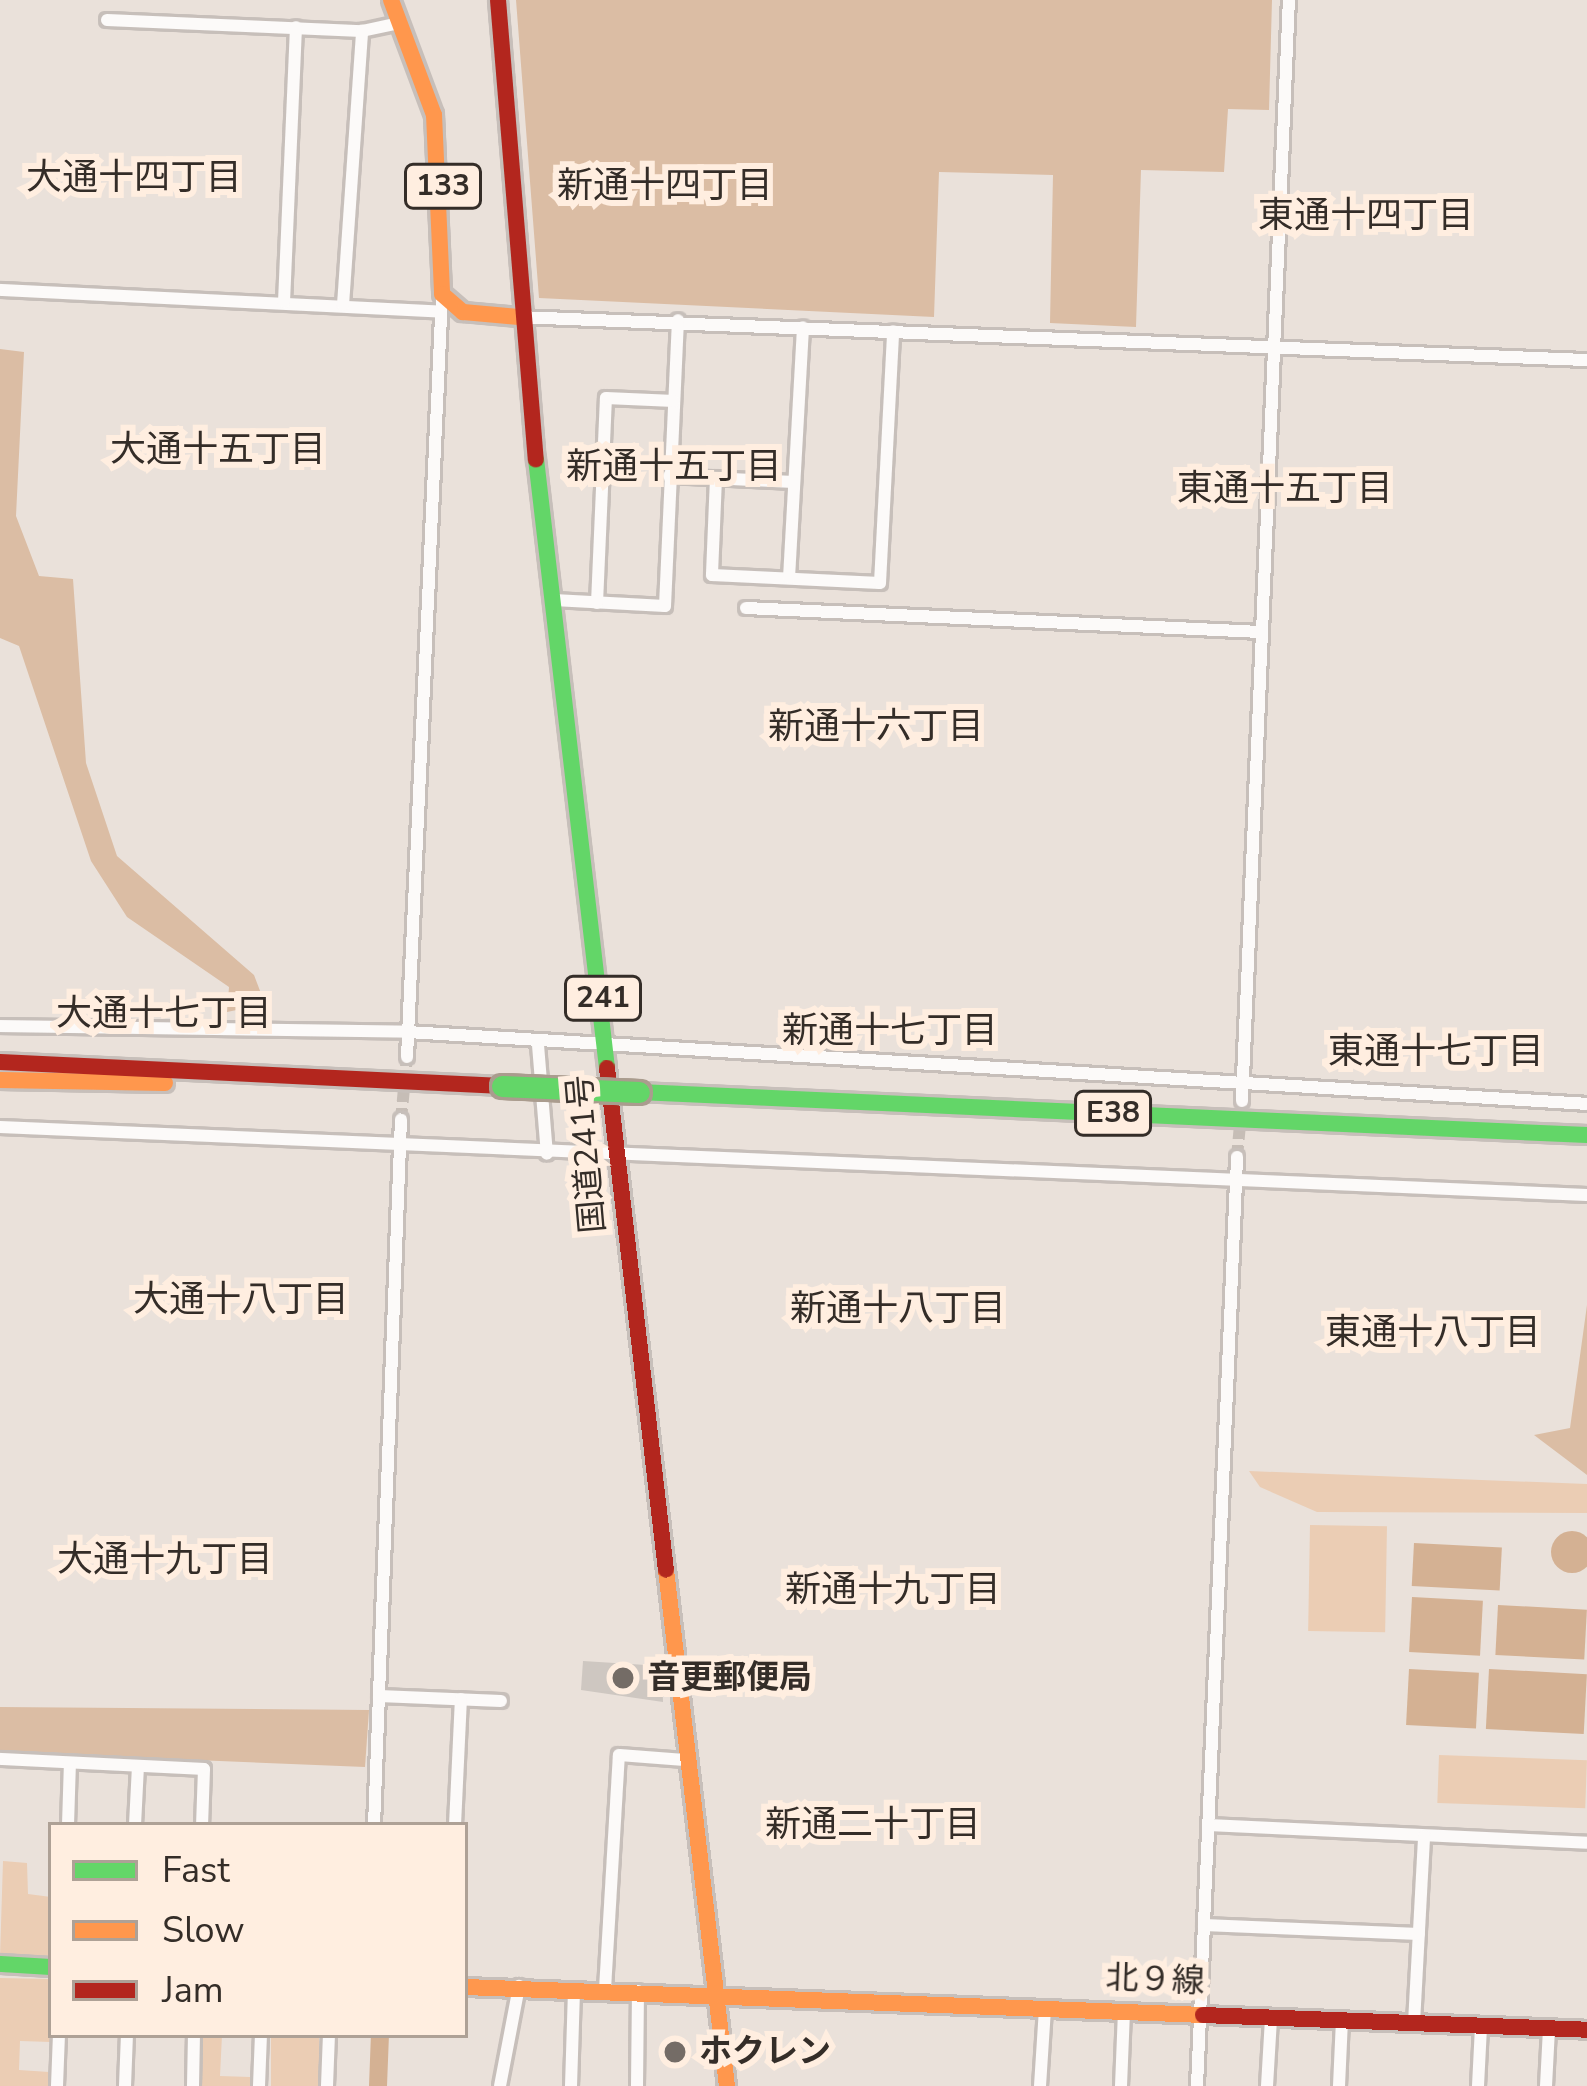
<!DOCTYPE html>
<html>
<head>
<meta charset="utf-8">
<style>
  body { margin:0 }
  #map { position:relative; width:1587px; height:2086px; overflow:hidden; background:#eae1da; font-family:"Nunito Sans","Noto Sans JP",sans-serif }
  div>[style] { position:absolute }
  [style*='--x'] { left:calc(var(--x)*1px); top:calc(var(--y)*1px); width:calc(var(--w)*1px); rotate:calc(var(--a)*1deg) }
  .green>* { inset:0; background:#ebcdb4; transform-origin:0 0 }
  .forest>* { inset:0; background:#dbbda4 }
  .water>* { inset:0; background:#d4b193; transform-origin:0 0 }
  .round { border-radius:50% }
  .river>* { height:18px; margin:-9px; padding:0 9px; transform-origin:9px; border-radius:9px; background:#d4b193 }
  .building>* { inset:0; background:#cec7c1 }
  .street-tunnel>* { height:12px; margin-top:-6px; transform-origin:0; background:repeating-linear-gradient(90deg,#c6bdb6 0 12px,transparent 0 18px) }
  .roads { filter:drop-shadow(3px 0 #c7bfba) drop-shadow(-3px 0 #c7bfba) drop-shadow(0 3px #c7bfba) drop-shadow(0 -3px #c7bfba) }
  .street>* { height:12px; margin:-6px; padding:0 6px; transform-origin:6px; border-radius:6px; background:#fcfaf9 }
  .fast>* { height:16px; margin:-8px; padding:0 8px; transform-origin:8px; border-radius:8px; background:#63d668 }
  .slow>* { height:16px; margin:-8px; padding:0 8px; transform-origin:8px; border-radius:8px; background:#ff974d }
  .jam>* { height:16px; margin:-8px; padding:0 8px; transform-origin:8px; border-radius:8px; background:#b3261e }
  .bridges { filter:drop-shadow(3px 0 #aa9c8e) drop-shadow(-3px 0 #aa9c8e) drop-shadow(0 3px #aa9c8e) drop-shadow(0 -3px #aa9c8e) }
  .fast-bridge>* { height:21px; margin:-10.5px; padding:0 10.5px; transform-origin:10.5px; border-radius:10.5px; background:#63d668 }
  .dots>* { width:33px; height:33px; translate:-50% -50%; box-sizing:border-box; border:6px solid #ffeee0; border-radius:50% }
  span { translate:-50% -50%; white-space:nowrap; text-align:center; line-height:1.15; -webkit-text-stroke:12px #ffeee0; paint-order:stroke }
  .shield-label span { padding:3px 9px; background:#ffeee0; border:3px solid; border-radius:9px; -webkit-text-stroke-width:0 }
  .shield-label { font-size:30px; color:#342d28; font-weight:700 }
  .street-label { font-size:33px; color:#342d28 }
  .poi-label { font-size:33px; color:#342d28; font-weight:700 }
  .left { translate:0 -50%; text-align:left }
  .neighbourhood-label { font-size:36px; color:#342d28 }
  .legend { position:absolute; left:48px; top:1822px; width:420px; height:216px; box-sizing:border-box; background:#ffeee0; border:3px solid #aea196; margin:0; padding:15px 21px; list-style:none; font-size:36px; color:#342d28 }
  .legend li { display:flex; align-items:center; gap:24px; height:60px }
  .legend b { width:60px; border:3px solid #aea196 }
</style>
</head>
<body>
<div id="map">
  <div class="green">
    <div style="clip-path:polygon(1249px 1471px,1587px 1484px,1587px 1513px,1317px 1512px,1260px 1487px)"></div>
    <div style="left:1310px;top:1525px;width:77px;height:106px;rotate:1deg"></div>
    <div style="left:1439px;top:1755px;width:148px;height:48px;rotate:2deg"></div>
    <div style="clip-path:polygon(3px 1861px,27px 1863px,28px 1894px,51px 1897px,51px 1959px,0 1957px)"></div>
    <div style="clip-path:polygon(0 1978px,51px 1979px,51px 2042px,20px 2041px,19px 2070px,49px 2072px,48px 2086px,0 2086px)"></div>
    <div style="clip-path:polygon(198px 2035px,222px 2035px,220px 2076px,250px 2077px,250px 2086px,196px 2086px)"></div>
    <div style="left:271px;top:2035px;width:48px;height:51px"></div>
  </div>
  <div class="forest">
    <div style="clip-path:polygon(516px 0,1272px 0,1269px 110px,1228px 109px,1224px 172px,1141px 170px,1136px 327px,1050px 323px,1053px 175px,939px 172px,934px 317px,539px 298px)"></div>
    <div style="clip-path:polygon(0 349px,24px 352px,16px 516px,39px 576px,73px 579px,86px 763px,117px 856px,254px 975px,265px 1004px,227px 1012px,229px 987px,127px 917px,91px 861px,19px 646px,0 638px)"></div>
    <div style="clip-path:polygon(1587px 1305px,1587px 1475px,1534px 1435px,1570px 1428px)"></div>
    <div style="clip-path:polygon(0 1707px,369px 1710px,365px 1767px,0 1752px)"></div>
  </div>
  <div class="water">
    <div class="round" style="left:1551px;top:1531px;width:42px;height:42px"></div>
    <div style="left:1414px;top:1543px;width:88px;height:43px;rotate:3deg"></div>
    <div style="left:1412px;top:1597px;width:71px;height:55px;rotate:3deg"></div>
    <div style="left:1498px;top:1605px;width:89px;height:50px;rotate:3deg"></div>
    <div style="left:1409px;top:1669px;width:70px;height:56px;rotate:3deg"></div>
    <div style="left:1489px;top:1669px;width:98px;height:60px;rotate:3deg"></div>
  </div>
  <div class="river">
    <div style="--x:378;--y:2086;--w:51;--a:-87.8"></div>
  </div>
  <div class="building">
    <div style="clip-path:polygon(583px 1661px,662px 1666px,663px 1702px,581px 1690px)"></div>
  </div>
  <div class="street-tunnel">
    <div style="--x:401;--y:1120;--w:63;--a:-84.6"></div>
    <div style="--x:1237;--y:1157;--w:43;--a:-84.7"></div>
  </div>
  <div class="roads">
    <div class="street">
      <div style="--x:107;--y:20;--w:255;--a:2.5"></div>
      <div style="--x:362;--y:31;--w:40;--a:-12"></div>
      <div style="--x:0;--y:290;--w:438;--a:2.8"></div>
      <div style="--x:284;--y:302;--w:275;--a:-87.5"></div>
      <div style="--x:343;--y:305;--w:275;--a:-86"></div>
      <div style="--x:519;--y:317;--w:1069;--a:2.31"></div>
      <div style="--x:669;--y:476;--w:124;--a:2.8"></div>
      <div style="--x:716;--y:478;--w:97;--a:92.4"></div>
      <div style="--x:712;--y:575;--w:168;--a:2.7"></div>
      <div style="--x:880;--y:583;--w:252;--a:-87"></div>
      <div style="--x:789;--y:578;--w:251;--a:-86.8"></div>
      <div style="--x:554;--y:600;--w:111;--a:3.1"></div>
      <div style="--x:665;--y:606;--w:286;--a:-87.4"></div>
      <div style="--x:597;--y:603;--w:205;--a:-87.5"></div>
      <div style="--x:606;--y:398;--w:68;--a:2.5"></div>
      <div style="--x:746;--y:608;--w:515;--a:2.67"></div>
      <div style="--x:0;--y:1026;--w:408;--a:0.8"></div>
      <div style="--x:408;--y:1032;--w:1181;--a:3.49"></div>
      <div style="--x:538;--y:1045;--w:109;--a:85.3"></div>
      <div style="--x:407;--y:1057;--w:764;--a:-87.37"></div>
      <div style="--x:1242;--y:1101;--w:1102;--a:-87.56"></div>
      <div style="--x:0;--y:1127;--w:1588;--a:2.45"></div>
      <div style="--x:379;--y:1696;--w:122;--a:2.3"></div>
      <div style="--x:0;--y:1759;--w:204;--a:2.8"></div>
      <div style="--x:204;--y:1769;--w:56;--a:92"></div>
      <div style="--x:68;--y:1825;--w:62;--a:-88.2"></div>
      <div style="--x:135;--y:1825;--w:59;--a:-87.1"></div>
      <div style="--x:374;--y:1825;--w:706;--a:-87.81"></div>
      <div style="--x:455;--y:1825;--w:126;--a:-87.3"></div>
      <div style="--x:1209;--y:1825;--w:378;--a:2.7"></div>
      <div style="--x:1204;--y:1925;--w:215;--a:2.4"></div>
      <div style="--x:605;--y:1989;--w:234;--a:-86.6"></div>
      <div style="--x:619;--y:1755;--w:66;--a:4.3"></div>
      <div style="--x:1414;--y:2023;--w:187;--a:-86.9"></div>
      <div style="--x:57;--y:2086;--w:51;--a:-87.8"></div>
      <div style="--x:125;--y:2086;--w:51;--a:-87.8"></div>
      <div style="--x:193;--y:2086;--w:51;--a:-88.9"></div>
      <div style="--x:259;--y:2086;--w:51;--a:-87.8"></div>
      <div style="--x:327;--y:2086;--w:51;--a:-87.8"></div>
      <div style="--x:500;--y:2086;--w:102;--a:-79.2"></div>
      <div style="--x:571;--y:2086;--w:97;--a:-88.2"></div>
      <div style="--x:637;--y:2086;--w:95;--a:-89.4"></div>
      <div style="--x:1040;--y:2086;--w:78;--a:-86.3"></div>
      <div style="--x:1121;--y:2086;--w:74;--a:-87.7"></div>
      <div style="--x:1197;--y:2086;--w:930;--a:-87.53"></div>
      <div style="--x:1267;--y:2086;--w:68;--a:-86.6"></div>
      <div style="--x:1339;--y:2086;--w:66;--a:-87.4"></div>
      <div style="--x:1478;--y:2086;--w:60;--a:-87.1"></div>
      <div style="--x:1546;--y:2086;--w:57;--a:-87"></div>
    </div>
    <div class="fast">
      <div style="--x:536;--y:459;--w:613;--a:83.35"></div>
      <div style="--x:639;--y:1092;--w:949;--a:2.6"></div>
      <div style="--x:0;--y:1964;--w:51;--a:3.4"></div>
    </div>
    <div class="slow">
      <div style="--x:391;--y:0;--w:123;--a:69.5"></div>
      <div style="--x:434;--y:115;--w:179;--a:87.4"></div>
      <div style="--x:442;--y:294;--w:28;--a:41"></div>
      <div style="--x:463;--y:312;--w:56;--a:5.1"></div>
      <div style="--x:0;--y:1080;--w:165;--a:1"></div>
      <div style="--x:666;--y:1570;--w:520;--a:83.26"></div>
      <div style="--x:465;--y:1987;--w:739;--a:2.17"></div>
    </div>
    <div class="jam">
      <div style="--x:498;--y:0;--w:461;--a:85.3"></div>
      <div style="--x:0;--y:1062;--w:503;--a:2.74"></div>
      <div style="--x:607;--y:1068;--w:505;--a:83.3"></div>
      <div style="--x:1203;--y:2015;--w:384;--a:2.2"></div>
    </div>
  </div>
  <div class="bridges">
    <div class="fast-bridge">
      <div style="--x:502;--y:1086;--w:137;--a:2.5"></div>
    </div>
  </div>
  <div class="dots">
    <div style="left:623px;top:1678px;background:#746c66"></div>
    <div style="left:675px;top:2052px;background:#746c66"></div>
  </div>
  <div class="shield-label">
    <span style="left:443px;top:186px">133</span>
    <span style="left:603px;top:998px">241</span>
    <span style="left:1113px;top:1113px">E38</span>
  </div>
  <div class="street-label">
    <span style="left:587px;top:1154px;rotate:-95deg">国道241号</span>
    <span style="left:1155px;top:1980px;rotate:2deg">北９線</span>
  </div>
  <div class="poi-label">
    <span class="left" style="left:647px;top:1678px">音更郵便局</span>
    <span class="left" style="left:699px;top:2052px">ホクレン</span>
  </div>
  <div class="neighbourhood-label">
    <span style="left:134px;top:178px">大通十四丁目</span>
    <span style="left:665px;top:186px">新通十四丁目</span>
    <span style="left:1366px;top:216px">東通十四丁目</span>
    <span style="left:218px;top:450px">大通十五丁目</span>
    <span style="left:674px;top:467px">新通十五丁目</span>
    <span style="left:1285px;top:489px">東通十五丁目</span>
    <span style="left:876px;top:727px">新通十六丁目</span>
    <span style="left:164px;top:1014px">大通十七丁目</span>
    <span style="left:890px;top:1031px">新通十七丁目</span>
    <span style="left:1436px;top:1052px">東通十七丁目</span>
    <span style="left:241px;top:1300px">大通十八丁目</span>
    <span style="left:898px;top:1309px">新通十八丁目</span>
    <span style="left:1433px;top:1333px">東通十八丁目</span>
    <span style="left:165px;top:1560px">大通十九丁目</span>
    <span style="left:893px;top:1590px">新通十九丁目</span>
    <span style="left:873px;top:1825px">新通二十丁目</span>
  </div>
  <ul class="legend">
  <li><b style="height:15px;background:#63d668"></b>Fast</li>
  <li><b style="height:15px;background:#ff974d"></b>Slow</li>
  <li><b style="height:15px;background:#b3261e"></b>Jam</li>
  </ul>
</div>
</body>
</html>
